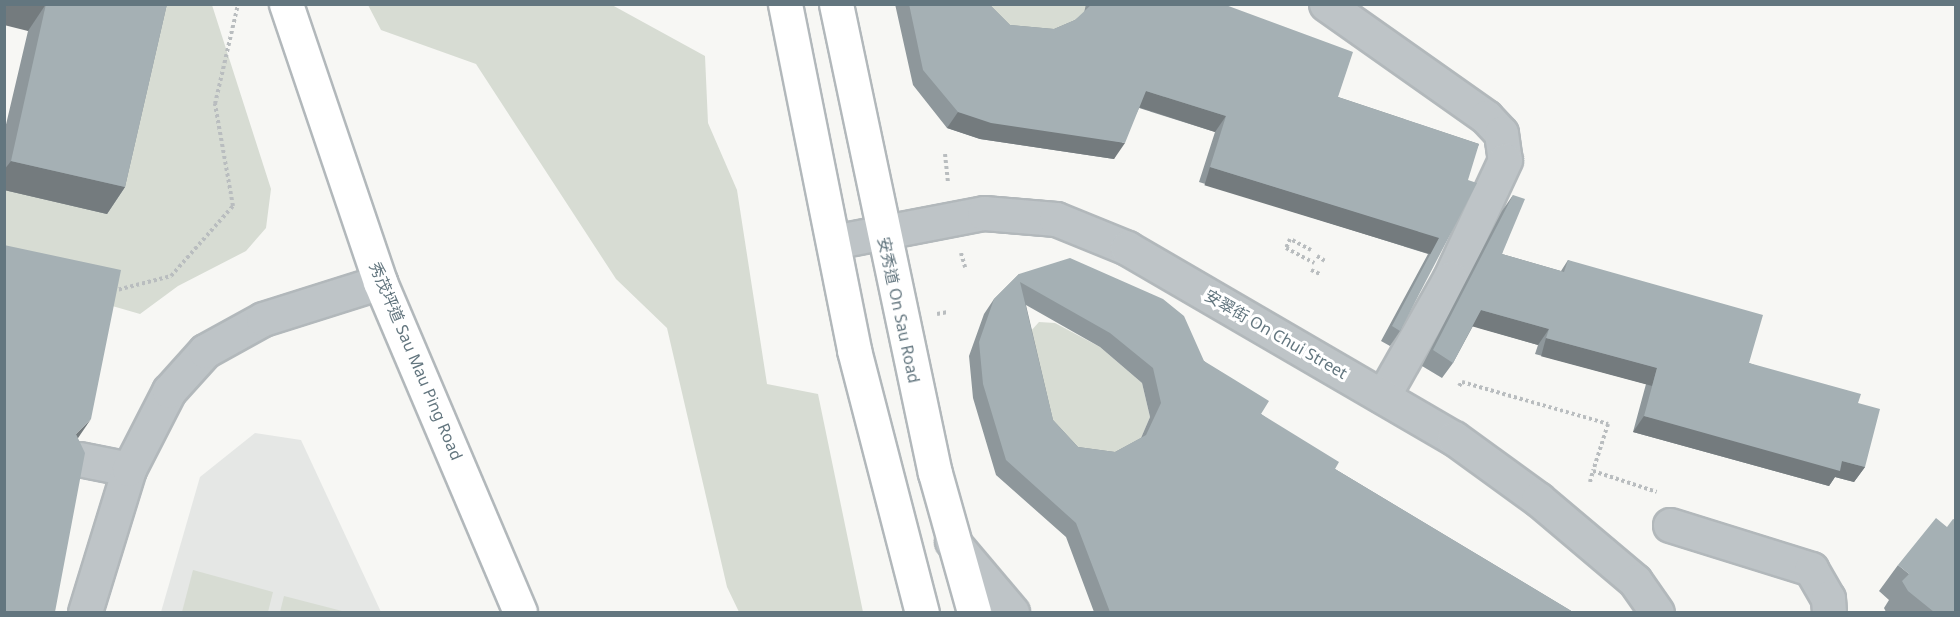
<!DOCTYPE html>
<html>
<head>
<meta charset="utf-8">
<style>
  body { margin:0 }
  #map { position:relative; width:1960px; height:617px; overflow:hidden; background:#f7f7f4; font-family:"Noto Sans","Noto Sans TC",sans-serif }
  div>[style] { position:absolute }
  [style*='--x'] { left:calc(var(--x)*1px); top:calc(var(--y)*1px); width:calc(var(--w)*1px); rotate:calc(var(--a)*1deg) }
  .built>* { inset:0; background:#e5e7e5 }
  .green>* { inset:0; background:#d7dcd3 }
  .path>* { height:4px; margin-top:-2px; transform-origin:0; background:repeating-linear-gradient(90deg,#b9bdbf 0 3px,transparent 0 6px) }
  .roads { filter:drop-shadow(2px 0 #b2b8bb) drop-shadow(-2px 0 #b2b8bb) drop-shadow(0 2px #b2b8bb) drop-shadow(0 -2px #b2b8bb) }
  .minor>* { height:33px; margin:-16.5px; padding:0 16.5px; transform-origin:16.5px; border-radius:16.5px; background:#bec4c7 }
  .major>* { height:33px; margin:-16.5px; padding:0 16.5px; transform-origin:16.5px; border-radius:16.5px; background:#fff }
  .wall>* { inset:0; background:#8e979b }
  .shaded-wall>* { inset:0; background:#747b7e; transform-origin:0 0 }
  .building>* { inset:0; background:#a5b0b4 }
  span { translate:-50% -50%; white-space:nowrap; text-align:center; line-height:1.15; -webkit-text-stroke:6px #fff; paint-order:stroke }
  .street-label { font-size:16px; color:#63767f }
  .frame { position:absolute; inset:0; border:6px solid #63767f; pointer-events:none }
</style>
</head>
<body>
<div id="map">
  <div class="built">
    <div style="clip-path:polygon(255px 433px,301px 440px,381px 612px,161px 612px,200px 477px)"></div>
  </div>
  <div class="green">
    <div style="clip-path:polygon(162px 5px,212px 5px,271px 189px,266px 228px,246px 251px,178px 286px,140px 314px,5px 275px,4px 191px)"></div>
    <div style="clip-path:polygon(368px 5px,612px 5px,705px 56px,708px 123px,737px 190px,767px 384px,818px 394px,863px 612px,739px 612px,727px 587px,667px 328px,616px 279px,476px 64px,381px 30px)"></div>
    <div style="clip-path:polygon(966px 5px,1089px 5px,1081px 20px,1043px 45px)"></div>
    <div style="clip-path:polygon(1039px 322px,1055px 323px,1100px 347px,1142px 383px,1150px 417px,1136px 450px,1068px 462px,1021px 342px)"></div>
    <div style="clip-path:polygon(193px 570px,273px 592px,268px 612px,182px 612px)"></div>
    <div style="clip-path:polygon(284px 596px,346px 612px,280px 612px)"></div>
  </div>
  <div class="path">
    <div style="--x:945;--y:154;--w:30;--a:84"></div>
    <div style="--x:1311;--y:250;--w:24;--a:-152"></div>
    <div style="--x:1290;--y:239;--w:10;--a:114"></div>
    <div style="--x:1286;--y:248;--w:32;--a:28"></div>
    <div style="--x:961;--y:253;--w:15;--a:74"></div>
    <div style="--x:1317;--y:256;--w:9;--a:32"></div>
    <div style="--x:1311;--y:270;--w:10;--a:24"></div>
    <div style="--x:113;--y:291;--w:60;--a:-14.5"></div>
    <div style="--x:171;--y:276;--w:94;--a:-48.5"></div>
    <div style="--x:233;--y:206;--w:104;--a:-100"></div>
    <div style="--x:215;--y:104;--w:103;--a:-77"></div>
    <div style="--x:937;--y:314;--w:11;--a:-10"></div>
    <div style="--x:1459;--y:386;--w:5;--a:-53"></div>
    <div style="--x:1462;--y:382;--w:152;--a:16"></div>
    <div style="--x:1608;--y:424;--w:49;--a:107.7"></div>
    <div style="--x:1593;--y:471;--w:67;--a:18.2"></div>
    <div style="--x:1590;--y:482;--w:11;--a:-75"></div>
  </div>
  <div class="roads">
    <div class="minor">
      <div style="--x:1326;--y:4;--w:196;--a:35.2"></div>
      <div style="--x:1486;--y:117;--w:22;--a:47"></div>
      <div style="--x:1501;--y:133;--w:27;--a:82"></div>
      <div style="--x:1505;--y:160;--w:130;--a:115"></div>
      <div style="--x:1450;--y:278;--w:136;--a:119.6"></div>
      <div style="--x:833;--y:242;--w:154;--a:-10.9"></div>
      <div style="--x:984;--y:213;--w:72;--a:4.8"></div>
      <div style="--x:1056;--y:219;--w:77;--a:22.2"></div>
      <div style="--x:1127;--y:248;--w:378;--a:30.2"></div>
      <div style="--x:1454;--y:438;--w:104;--a:36"></div>
      <div style="--x:1538;--y:499;--w:127;--a:40.2"></div>
      <div style="--x:1635;--y:581;--w:38;--a:55"></div>
      <div style="--x:79;--y:459;--w:51;--a:11.3"></div>
      <div style="--x:1670;--y:525;--w:148;--a:17.3"></div>
      <div style="--x:1811;--y:569;--w:34;--a:60"></div>
      <div style="--x:1828;--y:598;--w:14;--a:86"></div>
      <div style="--x:952;--y:541;--w:93;--a:49.8"></div>
      <div style="--x:85;--y:612;--w:150;--a:-72.9"></div>
      <div style="--x:129;--y:469;--w:88;--a:-62.9"></div>
      <div style="--x:169;--y:391;--w:54;--a:-48"></div>
      <div style="--x:205;--y:351;--w:66;--a:-28.9"></div>
      <div style="--x:263;--y:319;--w:123;--a:-17.5"></div>
    </div>
    <div class="major">
      <div style="--x:286;--y:4;--w:293;--a:71.3"></div>
      <div style="--x:380;--y:282;--w:358;--a:67"></div>
      <div style="--x:785;--y:4;--w:353;--a:78.7"></div>
      <div style="--x:854;--y:350;--w:271;--a:75.5"></div>
      <div style="--x:836;--y:4;--w:479;--a:78.1"></div>
      <div style="--x:935;--y:473;--w:144;--a:74.3"></div>
    </div>
  </div>
  <div class="wall">
    <div style="clip-path:polygon(4px 4px,167px 4px,125px 187px,107px 214px,4px 190px,4px 133px,28px 31px)"></div>
    <div style="clip-path:polygon(895px 4px,989px 4px,1010px 25px,1054px 29px,1075px 20px,1084px 13px,1086px 4px,1223px 4px,1338px 97px,1479px 144px,1400px 331px,1390px 346px,1381px 341px,1428px 254px,1199px 182px,1215px 132px,1139px 108px,1114px 159px,980px 139px,947px 128px,913px 85px)"></div>
    <div style="clip-path:polygon(1513px 195px,1502px 254px,1561px 271px,1568px 260px,1749px 363px,1858px 403px,1865px 467px,1854px 482px,1835px 477px,1829px 486px,1633px 432px,1646px 384px,1535px 354px,1538px 345px,1473px 326px,1453px 363px,1442px 378px,1422px 366px,1502px 211px)"></div>
    <div style="clip-path:polygon(evenodd,1019px 274px,1204px 361px,1261px 414px,1335px 469px,1573px 612px,1094px 612px,1066px 537px,996px 475px,973px 398px,969px 356px,984px 314px,994px 299px,1019px 274px,1026px 305px,1100px 347px,1142px 383px,1150px 417px,1141px 438px,1115px 452px,1078px 447px,1053px 420px,1026px 305px)"></div>
    <div style="clip-path:polygon(1898px 565px,1956px 612px,1886px 612px,1884px 608px,1889px 600px,1879px 591px)"></div>
  </div>
  <div class="shaded-wall">
    <div style="clip-path:polygon(4px 4px,46px 4px,28px 31px,4px 25px)"></div>
    <div style="clip-path:polygon(1146px 91px,1226px 116px,1215px 132px,1135px 106px)"></div>
    <div style="clip-path:polygon(958px 112px,1125px 143px,1114px 159px,980px 139px,947px 128px)"></div>
    <div style="clip-path:polygon(11px 161px,125px 187px,107px 214px,4px 190px,4px 170px)"></div>
    <div style="left:1210px;top:167px;width:240px;height:19px;rotate:17deg"></div>
    <div style="clip-path:polygon(1481px 310px,1549px 329px,1538px 345px,1471px 326px)"></div>
    <div style="left:1546px;top:338px;width:115px;height:19px;rotate:15deg"></div>
    <div style="clip-path:polygon(1644px 416px,1842px 461px,1865px 467px,1854px 482px,1835px 477px,1829px 486px,1633px 432px)"></div>
    <div style="clip-path:polygon(91px 419px,76px 441px,76px 434px)"></div>
  </div>
  <div class="building">
    <div style="clip-path:polygon(46px 4px,167px 4px,125px 187px,11px 161px)"></div>
    <div style="clip-path:polygon(909px 4px,989px 4px,1010px 25px,1054px 29px,1075px 20px,1092px 4px,1223px 4px,1353px 52px,1338px 97px,1479px 144px,1468px 180px,1477px 183px,1400px 331px,1392px 326px,1439px 238px,1210px 167px,1226px 116px,1146px 91px,1125px 143px,991px 123px,958px 112px,923px 70px)"></div>
    <div style="clip-path:polygon(1513px 195px,1525px 199px,1502px 254px,1564px 272px,1568px 260px,1763px 315px,1749px 363px,1861px 394px,1858px 403px,1880px 409px,1865px 467px,1842px 461px,1840px 471px,1644px 416px,1657px 368px,1546px 338px,1549px 329px,1481px 310px,1453px 363px,1433px 350px)"></div>
    <div style="clip-path:polygon(4px 245px,121px 270px,91px 419px,76px 434px,85px 453px,55px 612px,4px 612px)"></div>
    <div style="clip-path:polygon(evenodd,1070px 258px,1163px 299px,1184px 316px,1204px 361px,1269px 401px,1261px 414px,1339px 462px,1335px 469px,1573px 612px,1110px 612px,1076px 523px,1006px 460px,983px 384px,979px 342px,994px 299px,1019px 274px,1070px 258px,1020px 282px,1110px 333px,1153px 368px,1161px 403px,1146px 435px,1115px 452px,1078px 447px,1053px 420px,1020px 282px)"></div>
    <div style="clip-path:polygon(1936px 518px,1947px 527px,1953px 519px,1956px 520px,1956px 612px,1934px 612px,1908px 591px,1902px 581px,1909px 574px,1898px 565px)"></div>
  </div>
  <div class="street-label">
    <span style="left:899px;top:310px;rotate:78deg">安秀道 On Sau Road</span>
    <span style="left:1276px;top:334px;rotate:30deg">安翠街 On Chui Street</span>
    <span style="left:416px;top:361px;rotate:67deg">秀茂坪道 Sau Mau Ping Road</span>
  </div>
  <div class="frame"></div>
</div>
</body>
</html>
